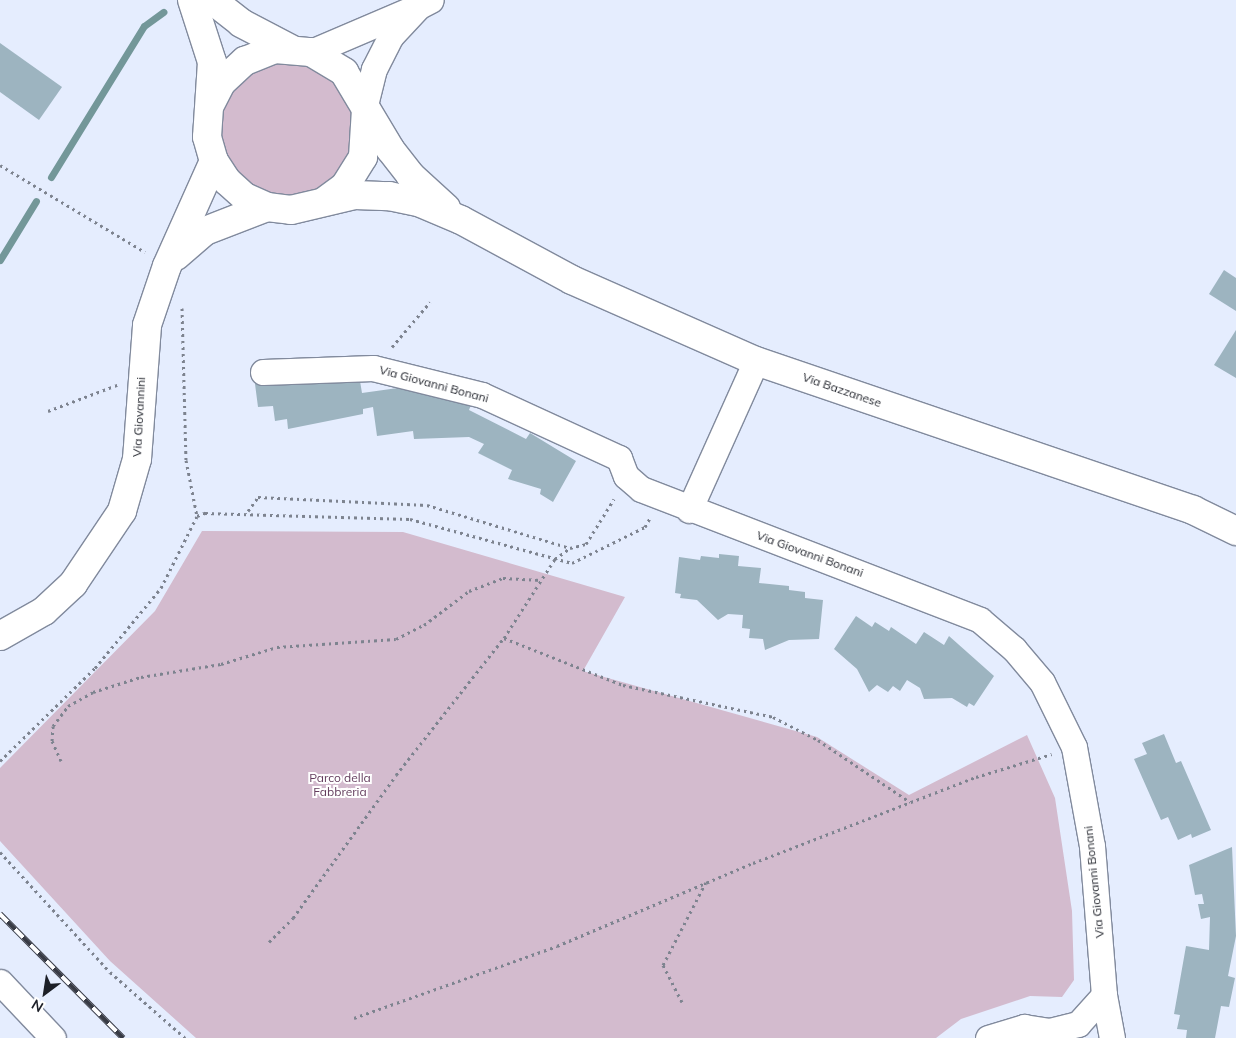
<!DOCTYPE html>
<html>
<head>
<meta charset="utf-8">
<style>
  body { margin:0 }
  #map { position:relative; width:1236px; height:1038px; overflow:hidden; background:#e5edfe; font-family:Mulish,sans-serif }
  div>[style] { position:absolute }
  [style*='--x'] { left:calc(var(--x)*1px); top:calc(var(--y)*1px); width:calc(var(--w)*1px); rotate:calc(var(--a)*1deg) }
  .green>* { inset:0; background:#d3bbce }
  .round { border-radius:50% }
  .stream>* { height:7px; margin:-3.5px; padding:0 3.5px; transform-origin:3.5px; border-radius:3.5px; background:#739799 }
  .building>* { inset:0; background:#9db4c0 }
  .path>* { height:3px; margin-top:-1.5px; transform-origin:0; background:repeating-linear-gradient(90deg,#7d838f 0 2.5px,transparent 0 6.5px) }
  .roads { filter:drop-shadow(1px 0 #818a9d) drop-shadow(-1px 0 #818a9d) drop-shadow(0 1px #818a9d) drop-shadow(0 -1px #818a9d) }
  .minor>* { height:25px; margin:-12.5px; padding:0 12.5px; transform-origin:12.5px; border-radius:12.5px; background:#fff }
  .tertiary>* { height:28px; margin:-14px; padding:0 14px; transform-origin:14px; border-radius:14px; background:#fff }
  .secondary>* { height:28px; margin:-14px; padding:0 14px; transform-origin:14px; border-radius:14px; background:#fff }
  .rail>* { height:5.5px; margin-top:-2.75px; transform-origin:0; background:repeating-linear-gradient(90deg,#fff 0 11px,#383b45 0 22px); box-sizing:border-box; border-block:1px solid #383b45 }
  span { translate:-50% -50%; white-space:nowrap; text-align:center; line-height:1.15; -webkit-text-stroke:4px #fff; paint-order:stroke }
  .street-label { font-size:12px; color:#1c1f27 }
  .park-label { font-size:12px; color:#633d5d }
  .north { position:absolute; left:20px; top:968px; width:50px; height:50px; -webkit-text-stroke:4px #fff; paint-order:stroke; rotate:211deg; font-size:14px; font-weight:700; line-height:20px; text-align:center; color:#1c1f27 }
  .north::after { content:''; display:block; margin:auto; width:18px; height:22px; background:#1c1f27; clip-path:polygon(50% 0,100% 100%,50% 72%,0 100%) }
</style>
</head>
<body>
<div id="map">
  <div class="green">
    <div class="round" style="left:219px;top:61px;width:136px;height:136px"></div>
    <div style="clip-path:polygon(202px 531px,403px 532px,625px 597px,583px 671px,817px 737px,909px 795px,1027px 735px,1055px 798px,1072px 911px,1074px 980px,1062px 997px,1030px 996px,961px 1019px,936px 1038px,196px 1038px,110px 961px,0 841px,0 768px,155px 611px)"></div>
  </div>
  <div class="stream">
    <div style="--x:51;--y:177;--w:177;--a:-58.4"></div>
    <div style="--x:144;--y:26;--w:24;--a:-36"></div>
    <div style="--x:0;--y:260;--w:69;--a:-58.6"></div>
  </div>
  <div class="building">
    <div style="clip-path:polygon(0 43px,62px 87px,39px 120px,0 92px)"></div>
    <div style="clip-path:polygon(1224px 270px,1236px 278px,1236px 311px,1209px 294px)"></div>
    <div style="clip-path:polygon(1236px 330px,1236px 378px,1214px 365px)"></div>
    <div style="clip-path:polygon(343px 372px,359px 375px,362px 393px,405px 387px,473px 400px,469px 410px,526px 439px,530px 433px,576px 461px,553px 502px,540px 494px,541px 489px,508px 479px,512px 470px,478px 453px,484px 444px,469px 437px,414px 439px,413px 431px,377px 436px,373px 407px,363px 409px,363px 414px,288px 429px,287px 419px,275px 421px,273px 406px,258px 407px,255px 384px)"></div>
    <div style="clip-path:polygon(719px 554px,739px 556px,738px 566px,761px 568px,759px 583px,789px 586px,789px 590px,805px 592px,805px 598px,823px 600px,819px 639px,789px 640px,765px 650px,763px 639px,749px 638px,750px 629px,742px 628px,743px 615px,728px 614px,718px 620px,697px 600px,680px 598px,681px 594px,675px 593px,679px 557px,700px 560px,701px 556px,719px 558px)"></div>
    <div style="clip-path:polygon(856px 616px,872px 627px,875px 622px,889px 631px,891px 627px,916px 644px,924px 632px,944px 645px,949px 636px,994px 676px,974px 706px,969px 703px,967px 707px,952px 698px,924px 699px,920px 688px,907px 680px,900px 691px,893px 686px,888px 692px,877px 685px,869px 692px,857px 669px,834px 649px)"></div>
    <div style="clip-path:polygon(1164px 734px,1176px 763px,1181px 761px,1211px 830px,1192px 838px,1191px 834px,1178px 840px,1168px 817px,1161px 820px,1134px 759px,1147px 754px,1142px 743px)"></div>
    <div style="clip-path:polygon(1232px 847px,1236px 936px,1228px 976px,1235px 978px,1229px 1007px,1221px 1006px,1215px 1038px,1186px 1038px,1187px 1030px,1177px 1029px,1180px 1015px,1174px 1014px,1186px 946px,1209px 950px,1210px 917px,1201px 919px,1198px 904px,1204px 904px,1202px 894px,1195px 895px,1189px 865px)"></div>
  </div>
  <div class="path">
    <div style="--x:0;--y:165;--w:169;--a:31"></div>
    <div style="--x:182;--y:308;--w:152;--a:88.5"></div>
    <div style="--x:186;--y:460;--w:57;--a:78.9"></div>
    <div style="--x:392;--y:347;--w:59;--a:-49.8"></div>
    <div style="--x:48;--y:411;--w:74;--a:-20.6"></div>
    <div style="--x:248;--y:511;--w:17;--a:-54"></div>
    <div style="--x:258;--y:497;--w:169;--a:2.7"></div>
    <div style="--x:427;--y:505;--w:149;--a:16.7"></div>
    <div style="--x:570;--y:548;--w:16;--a:-14"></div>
    <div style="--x:586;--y:544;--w:53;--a:-58.1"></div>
    <div style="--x:504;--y:638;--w:128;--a:21.6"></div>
    <div style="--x:623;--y:685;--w:153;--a:12"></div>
    <div style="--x:773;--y:717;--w:51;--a:27.1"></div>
    <div style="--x:818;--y:740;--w:111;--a:34"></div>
    <div style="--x:0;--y:761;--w:133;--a:-44.4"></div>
    <div style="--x:95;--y:668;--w:104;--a:-50.5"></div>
    <div style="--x:161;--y:588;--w:80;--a:-63.4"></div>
    <div style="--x:197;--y:516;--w:9;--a:-21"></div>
    <div style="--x:205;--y:513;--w:205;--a:1.7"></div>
    <div style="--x:410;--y:519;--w:168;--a:15.2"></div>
    <div style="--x:572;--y:563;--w:81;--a:-26.3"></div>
    <div style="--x:645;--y:527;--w:10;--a:-61"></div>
    <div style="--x:61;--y:761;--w:22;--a:-114"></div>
    <div style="--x:52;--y:741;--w:15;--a:-86"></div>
    <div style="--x:53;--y:726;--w:25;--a:-53"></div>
    <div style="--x:68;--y:706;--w:29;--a:-29"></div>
    <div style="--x:93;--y:692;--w:50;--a:-17.4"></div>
    <div style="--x:141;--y:677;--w:81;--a:-9.2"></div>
    <div style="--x:221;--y:664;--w:59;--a:-16.9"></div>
    <div style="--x:277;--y:647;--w:119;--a:-3.8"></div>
    <div style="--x:396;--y:639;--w:31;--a:-27"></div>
    <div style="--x:424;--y:625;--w:56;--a:-37.1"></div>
    <div style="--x:469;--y:591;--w:36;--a:-21"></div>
    <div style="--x:503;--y:578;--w:38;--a:3"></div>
    <div style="--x:0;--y:852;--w:163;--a:47.5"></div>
    <div style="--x:110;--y:972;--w:100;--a:41.3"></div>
    <div style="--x:269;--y:942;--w:34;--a:-45"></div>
    <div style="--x:293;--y:918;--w:176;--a:-54.2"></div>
    <div style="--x:396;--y:775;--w:174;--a:-51.8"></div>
    <div style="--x:504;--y:638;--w:94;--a:-57.2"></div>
    <div style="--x:555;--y:559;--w:19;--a:-36"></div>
    <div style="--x:682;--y:1002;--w:42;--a:-117.2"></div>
    <div style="--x:663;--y:965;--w:93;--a:-62.6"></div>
    <div style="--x:354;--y:1018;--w:215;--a:-19.5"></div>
    <div style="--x:557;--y:946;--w:213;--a:-23"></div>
    <div style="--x:753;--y:863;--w:239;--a:-21.1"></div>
    <div style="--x:976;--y:777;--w:79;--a:-16.8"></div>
  </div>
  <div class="roads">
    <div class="minor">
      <div style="--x:311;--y:52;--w:112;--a:-23.1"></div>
      <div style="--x:365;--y:105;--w:37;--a:-76"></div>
      <div style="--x:374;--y:69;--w:36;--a:-63"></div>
      <div style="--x:390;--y:37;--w:42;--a:-46.9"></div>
      <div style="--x:419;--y:6;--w:13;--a:-27"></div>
      <div style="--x:263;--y:372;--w:110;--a:-2.1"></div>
      <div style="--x:373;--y:368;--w:112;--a:13.9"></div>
      <div style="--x:482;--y:395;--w:151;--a:24.7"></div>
      <div style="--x:619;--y:458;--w:19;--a:69"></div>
      <div style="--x:626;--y:476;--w:20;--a:41"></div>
      <div style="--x:641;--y:489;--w:363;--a:21.1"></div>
      <div style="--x:980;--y:620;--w:45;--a:40.5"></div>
      <div style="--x:1014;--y:649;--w:43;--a:49.7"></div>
      <div style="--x:1042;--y:682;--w:72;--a:63.8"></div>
      <div style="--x:1074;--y:747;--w:101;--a:79.7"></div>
      <div style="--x:1092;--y:846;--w:149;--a:85.4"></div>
      <div style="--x:689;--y:510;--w:163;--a:-65.8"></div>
      <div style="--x:0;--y:982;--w:77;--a:46.6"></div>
      <div style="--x:1050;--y:1031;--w:29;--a:-14"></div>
      <div style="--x:1078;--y:1024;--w:39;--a:-48"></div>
      <div style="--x:1104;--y:995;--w:44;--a:79.5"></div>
      <div style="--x:988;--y:1038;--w:38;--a:-17"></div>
      <div style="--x:1024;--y:1027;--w:26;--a:9"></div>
      <div style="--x:1050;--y:1031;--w:14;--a:30"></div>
    </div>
    <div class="tertiary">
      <div style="--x:176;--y:256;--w:38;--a:-41"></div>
      <div style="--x:205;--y:231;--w:66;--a:-21.2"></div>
      <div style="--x:0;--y:636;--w:51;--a:-29.6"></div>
      <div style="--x:44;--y:611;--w:40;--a:-43"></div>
      <div style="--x:73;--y:584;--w:88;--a:-56.1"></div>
      <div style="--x:122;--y:511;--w:54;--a:-73.9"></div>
      <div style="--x:137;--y:459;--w:134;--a:-85.7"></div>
      <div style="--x:147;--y:325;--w:62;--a:-71.3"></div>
      <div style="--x:167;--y:266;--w:115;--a:-65.9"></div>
    </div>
    <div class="secondary">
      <div style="--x:192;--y:0;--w:65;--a:72.1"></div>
      <div style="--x:212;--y:62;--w:75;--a:93.8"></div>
      <div style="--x:207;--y:137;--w:25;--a:74"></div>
      <div style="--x:214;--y:161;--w:24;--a:57"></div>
      <div style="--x:227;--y:181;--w:24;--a:42"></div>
      <div style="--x:245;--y:197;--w:24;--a:24"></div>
      <div style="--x:267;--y:207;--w:24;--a:7"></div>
      <div style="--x:291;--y:210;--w:66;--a:-13.2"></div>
      <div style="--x:355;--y:195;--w:34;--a:2"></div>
      <div style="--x:389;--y:196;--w:33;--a:12"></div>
      <div style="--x:421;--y:203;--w:43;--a:23"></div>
      <div style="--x:461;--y:220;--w:126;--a:28.4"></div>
      <div style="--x:572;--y:280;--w:201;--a:23.8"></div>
      <div style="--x:756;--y:361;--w:462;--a:18.8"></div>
      <div style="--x:1193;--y:510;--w:48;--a:26"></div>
      <div style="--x:212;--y:0;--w:37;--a:38"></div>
      <div style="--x:241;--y:23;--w:56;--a:27.5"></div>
      <div style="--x:211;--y:103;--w:22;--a:-63"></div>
      <div style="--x:221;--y:83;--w:33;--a:-43"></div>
      <div style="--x:245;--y:61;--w:32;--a:-22"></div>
      <div style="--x:275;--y:49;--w:36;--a:5"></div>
      <div style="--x:311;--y:52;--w:39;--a:31"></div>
      <div style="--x:344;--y:72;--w:90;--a:59.1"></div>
      <div style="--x:390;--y:149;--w:33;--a:52"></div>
      <div style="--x:410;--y:175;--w:49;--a:42.5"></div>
      <div style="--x:326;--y:200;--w:24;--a:-36"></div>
      <div style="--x:345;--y:186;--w:34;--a:-58"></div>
      <div style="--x:363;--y:157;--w:48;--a:-86.4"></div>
    </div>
  </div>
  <div class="rail">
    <div style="--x:0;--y:914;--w:175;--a:45.2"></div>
  </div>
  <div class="street-label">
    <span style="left:434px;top:384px;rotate:15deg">Via Giovanni Bonani</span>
    <span style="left:842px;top:390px;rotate:19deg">Via Bazzanese</span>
    <span style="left:139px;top:417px;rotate:-87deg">Via Giovannini</span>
    <span style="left:810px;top:554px;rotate:20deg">Via Giovanni Bonani</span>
    <span style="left:1094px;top:882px;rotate:-96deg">Via Giovanni Bonani</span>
  </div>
  <div class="park-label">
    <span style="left:340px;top:785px">Parco della<br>Fabbreria</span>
  </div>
  <div class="north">N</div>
</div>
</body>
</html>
